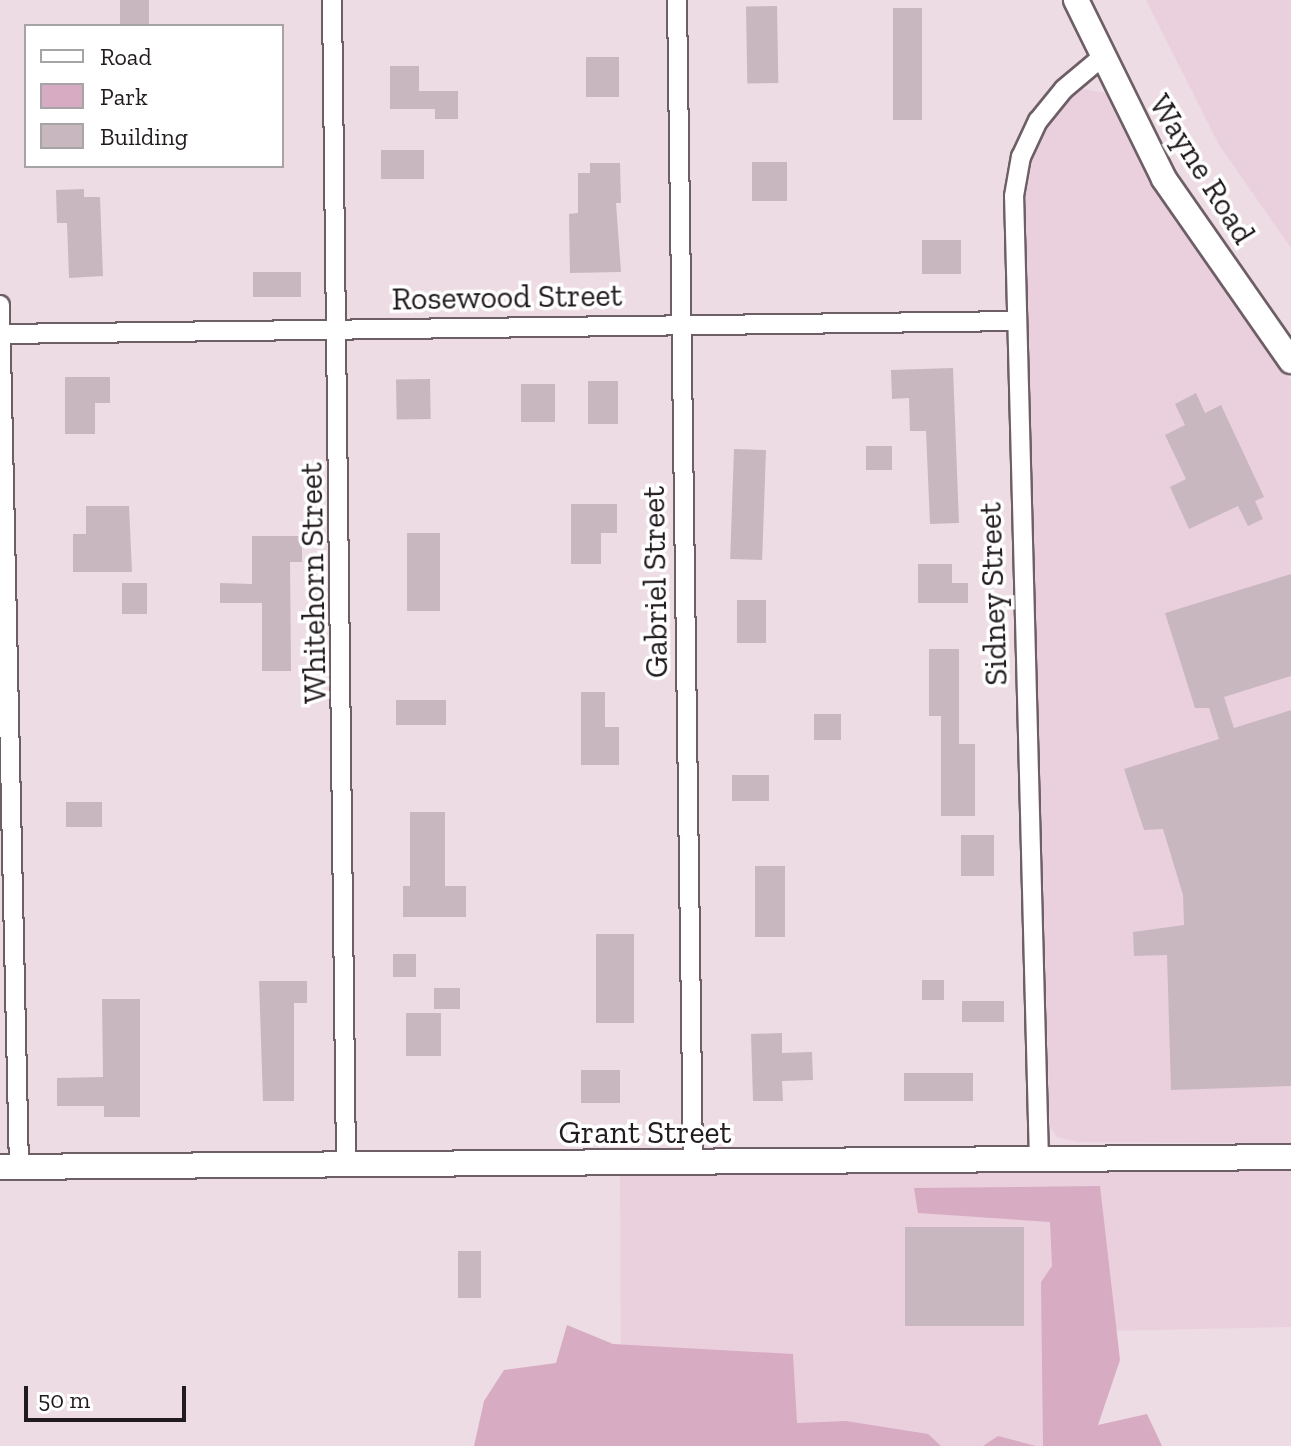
<!DOCTYPE html>
<html>
<head>
<meta charset="utf-8">
<style>
  body { margin:0 }
  #map { position:relative; width:1291px; height:1446px; overflow:hidden; background:#eddce4; font-family:"Zilla Slab",serif }
  div>[style] { position:absolute }
  [style*='--x'] { left:calc(var(--x)*1px); top:calc(var(--y)*1px); width:calc(var(--w)*1px); rotate:calc(var(--a)*1deg) }
  .built>* { inset:0; background:#ead0dd }
  .green>* { inset:0; background:#d7abc2 }
  .building>* { inset:0; background:#c9b7c0; transform-origin:0 0 }
  .roads { filter:drop-shadow(2px 0 #6e5f66) drop-shadow(-2px 0 #6e5f66) drop-shadow(0 2px #6e5f66) drop-shadow(0 -2px #6e5f66) }
  .street>* { height:18px; margin:-9px; padding:0 9px; transform-origin:9px; border-radius:9px; background:#fff }
  .secondary>* { height:24px; margin:-12px; padding:0 12px; transform-origin:12px; border-radius:12px; background:#fff }
  span { translate:-50% -50%; white-space:nowrap; text-align:center; line-height:1.15; -webkit-text-stroke:7px #fff; paint-order:stroke }
  .street-label { font-size:32px; color:#221b1e }
  .legend { position:absolute; left:24px; top:24px; width:260px; height:144px; box-sizing:border-box; background:#fff; border:2px solid #a7a4a5; margin:0; padding:10px 14px; list-style:none; font-size:24px; color:#221b1e }
  .legend li { display:flex; align-items:center; gap:16px; height:40px }
  .legend b { width:40px; border:2px solid #a7a4a5 }
  .scale { position:absolute; left:24px; top:1386px; width:162px; height:36px; box-sizing:border-box; border:4px solid #221b1e; border-top:0; padding-left:10px; font-size:24px; line-height:28px; white-space:nowrap; color:#221b1e; -webkit-text-stroke:6px #fff; paint-order:stroke }
</style>
</head>
<body>
<div id="map">
  <div class="built">
    <div style="clip-path:polygon(1146px 0,1291px 0,1291px 248px,1219px 145px)"></div>
    <div style="clip-path:polygon(1083px 89px,1105px 93px,1114px 104px,1164px 193px,1291px 381px,1291px 1143px,1078px 1142px,1057px 1137px,1050px 1127px,1024px 214px,1031px 151px,1058px 106px)"></div>
    <div style="clip-path:polygon(1291px 1165px,1291px 1327px,1057px 1332px,1057px 1446px,621px 1446px,620px 1171px)"></div>
  </div>
  <div class="green">
    <div style="clip-path:polygon(1100px 1186px,1120px 1360px,1098px 1425px,1147px 1414px,1162px 1446px,1043px 1446px,1041px 1282px,1052px 1266px,1050px 1222px,918px 1213px,914px 1188px)"></div>
    <div style="clip-path:polygon(567px 1325px,613px 1344px,793px 1354px,797px 1423px,846px 1421px,928px 1434px,941px 1446px,474px 1446px,484px 1401px,504px 1370px,556px 1363px)"></div>
    <div style="clip-path:polygon(998px 1436px,1036px 1446px,983px 1446px)"></div>
  </div>
  <div class="building">
    <div style="left:120px;top:0;width:29px;height:26px"></div>
    <div style="left:777px;top:6px;width:77px;height:31px;rotate:89deg"></div>
    <div style="left:893px;top:8px;width:29px;height:112px"></div>
    <div style="left:586px;top:57px;width:33px;height:40px"></div>
    <div style="clip-path:polygon(390px 66px,419px 66px,419px 91px,458px 91px,458px 119px,435px 119px,435px 109px,390px 109px)"></div>
    <div style="left:381px;top:150px;width:43px;height:29px"></div>
    <div style="left:752px;top:162px;width:35px;height:39px"></div>
    <div style="clip-path:polygon(590px 163px,620px 163px,621px 203px,616px 203px,621px 272px,570px 273px,569px 214px,578px 213px,578px 173px,590px 173px)"></div>
    <div style="clip-path:polygon(84px 189px,84px 197px,100px 197px,103px 276px,69px 278px,67px 223px,57px 223px,56px 190px)"></div>
    <div style="left:922px;top:240px;width:39px;height:34px"></div>
    <div style="left:253px;top:272px;width:48px;height:25px"></div>
    <div style="clip-path:polygon(953px 368px,959px 523px,930px 524px,926px 431px,910px 431px,909px 398px,892px 399px,891px 370px)"></div>
    <div style="clip-path:polygon(65px 377px,110px 377px,110px 403px,95px 403px,95px 434px,65px 434px)"></div>
    <div style="left:430px;top:379px;width:40px;height:34px;rotate:89deg"></div>
    <div style="left:588px;top:381px;width:30px;height:43px"></div>
    <div style="left:521px;top:384px;width:34px;height:38px"></div>
    <div style="clip-path:polygon(1196px 393px,1205px 413px,1221px 405px,1264px 497px,1255px 501px,1263px 519px,1248px 526px,1238px 506px,1189px 529px,1170px 487px,1186px 479px,1165px 435px,1185px 425px,1175px 404px)"></div>
    <div style="left:866px;top:446px;width:26px;height:24px"></div>
    <div style="left:734px;top:449px;width:32px;height:110px;rotate:2deg"></div>
    <div style="clip-path:polygon(571px 504px,617px 504px,617px 533px,601px 533px,601px 564px,571px 564px)"></div>
    <div style="clip-path:polygon(86px 506px,129px 506px,132px 572px,73px 572px,73px 534px,86px 534px)"></div>
    <div style="left:407px;top:533px;width:33px;height:78px"></div>
    <div style="clip-path:polygon(252px 536px,302px 536px,302px 562px,290px 562px,291px 671px,262px 671px,262px 603px,220px 603px,220px 583px,252px 584px)"></div>
    <div style="clip-path:polygon(918px 564px,952px 564px,952px 583px,968px 583px,968px 603px,918px 603px)"></div>
    <div style="clip-path:polygon(1291px 574px,1291px 676px,1224px 697px,1234px 728px,1291px 710px,1291px 1086px,1171px 1090px,1167px 955px,1134px 956px,1133px 932px,1184px 925px,1183px 895px,1163px 829px,1144px 830px,1124px 769px,1219px 739px,1209px 708px,1195px 708px,1165px 613px)"></div>
    <div style="left:122px;top:583px;width:25px;height:31px"></div>
    <div style="left:737px;top:600px;width:29px;height:43px"></div>
    <div style="clip-path:polygon(929px 649px,959px 649px,959px 744px,975px 744px,975px 816px,941px 816px,941px 716px,929px 716px)"></div>
    <div style="clip-path:polygon(581px 692px,605px 692px,605px 727px,619px 727px,619px 765px,581px 765px)"></div>
    <div style="left:396px;top:700px;width:50px;height:25px"></div>
    <div style="left:814px;top:714px;width:27px;height:26px"></div>
    <div style="left:732px;top:775px;width:37px;height:26px"></div>
    <div style="left:66px;top:802px;width:36px;height:25px"></div>
    <div style="clip-path:polygon(410px 812px,445px 812px,445px 886px,466px 886px,466px 917px,403px 917px,403px 886px,410px 886px)"></div>
    <div style="left:961px;top:835px;width:33px;height:41px"></div>
    <div style="left:755px;top:866px;width:30px;height:71px"></div>
    <div style="left:596px;top:934px;width:38px;height:89px"></div>
    <div style="left:393px;top:954px;width:23px;height:23px"></div>
    <div style="left:922px;top:980px;width:22px;height:20px"></div>
    <div style="clip-path:polygon(259px 981px,307px 981px,307px 1003px,294px 1003px,294px 1101px,263px 1101px)"></div>
    <div style="left:434px;top:988px;width:26px;height:21px"></div>
    <div style="clip-path:polygon(102px 999px,140px 999px,140px 1117px,104px 1117px,104px 1106px,57px 1106px,57px 1078px,103px 1077px)"></div>
    <div style="left:962px;top:1001px;width:42px;height:21px"></div>
    <div style="left:406px;top:1013px;width:35px;height:43px"></div>
    <div style="clip-path:polygon(782px 1033px,782px 1053px,812px 1052px,813px 1080px,782px 1081px,783px 1101px,753px 1101px,751px 1034px)"></div>
    <div style="left:581px;top:1070px;width:39px;height:33px"></div>
    <div style="left:904px;top:1073px;width:69px;height:28px"></div>
    <div style="left:905px;top:1227px;width:119px;height:99px"></div>
    <div style="left:458px;top:1251px;width:23px;height:47px"></div>
  </div>
  <div class="roads">
    <div class="street">
      <div style="--x:332;--y:0;--w:1165;--a:89.31"></div>
      <div style="--x:677;--y:0;--w:1163;--a:89.21"></div>
      <div style="--x:0;--y:305;--w:861;--a:88.74"></div>
      <div style="--x:0;--y:334;--w:1015;--a:-0.73"></div>
      <div style="--x:1039;--y:1161;--w:965;--a:-91.48"></div>
      <div style="--x:1014;--y:196;--w:40;--a:-80"></div>
      <div style="--x:1021;--y:157;--w:40;--a:-65"></div>
      <div style="--x:1038;--y:121;--w:41;--a:-50.9"></div>
      <div style="--x:1064;--y:89;--w:48;--a:-40"></div>
    </div>
    <div class="secondary">
      <div style="--x:1076;--y:0;--w:199;--a:63.8"></div>
      <div style="--x:1164;--y:179;--w:222;--a:55.1"></div>
      <div style="--x:0;--y:1167;--w:1291;--a:-0.44"></div>
    </div>
  </div>
  <div class="street-label">
    <span style="left:1202px;top:169px;rotate:58deg">Wayne Road</span>
    <span style="left:507px;top:297px;rotate:-1deg">Rosewood Street</span>
    <span style="left:655px;top:582px;rotate:-91deg">Gabriel Street</span>
    <span style="left:313px;top:583px;rotate:-91deg">Whitehorn Street</span>
    <span style="left:993px;top:594px;rotate:-92deg">Sidney Street</span>
    <span style="left:645px;top:1132px">Grant Street</span>
  </div>
  <ul class="legend">
  <li><b style="height:10px;background:#fff"></b>Road</li>
  <li><b style="height:22px;background:#d7abc2"></b>Park</li>
  <li><b style="height:22px;background:#c9b7c0"></b>Building</li>
  </ul>
  <div class="scale">50 m</div>
</div>
</body>
</html>
